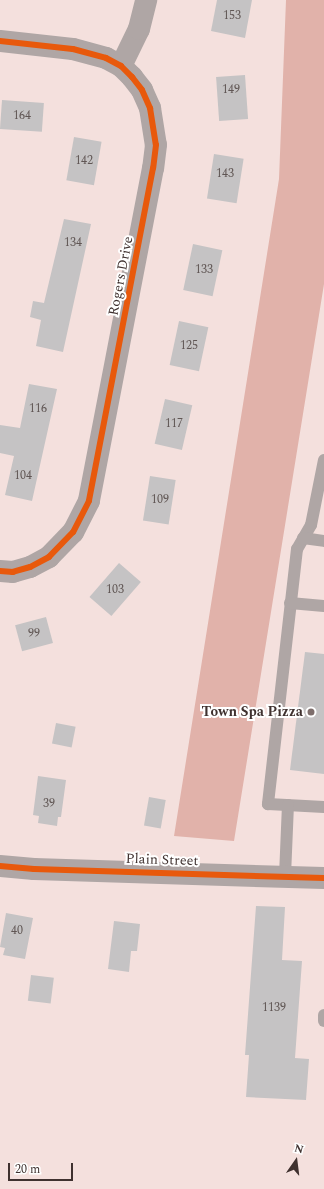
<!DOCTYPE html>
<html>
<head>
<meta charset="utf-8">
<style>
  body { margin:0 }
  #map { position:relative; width:324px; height:1189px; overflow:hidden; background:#f4e0dd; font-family:Spectral,serif }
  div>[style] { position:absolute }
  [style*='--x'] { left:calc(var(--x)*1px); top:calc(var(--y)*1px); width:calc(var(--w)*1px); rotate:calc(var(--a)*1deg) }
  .forest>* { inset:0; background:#e1b2aa }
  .building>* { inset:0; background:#c5c3c4; transform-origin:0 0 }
  .service>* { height:12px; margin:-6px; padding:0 6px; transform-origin:6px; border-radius:6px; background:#afa6a5 }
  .minor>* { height:22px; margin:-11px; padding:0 11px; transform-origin:11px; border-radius:11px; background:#afa6a5 }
  .tertiary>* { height:22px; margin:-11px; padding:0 11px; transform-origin:11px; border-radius:11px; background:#afa6a5 }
  .cycleway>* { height:6px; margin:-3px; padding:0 3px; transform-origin:3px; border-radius:3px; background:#e8590c }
  .dots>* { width:11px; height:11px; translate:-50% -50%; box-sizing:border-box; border:2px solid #fff; border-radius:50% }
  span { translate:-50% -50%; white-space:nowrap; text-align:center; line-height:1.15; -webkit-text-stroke:4px #fff; paint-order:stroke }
  .number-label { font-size:12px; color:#605654 }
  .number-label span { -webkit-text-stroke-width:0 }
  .street-label { font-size:14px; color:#3f312f }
  .poi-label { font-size:14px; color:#3f312f; font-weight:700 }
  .right { translate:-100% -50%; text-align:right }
  .north { position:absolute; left:276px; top:1141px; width:40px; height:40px; -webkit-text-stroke:3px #fff; paint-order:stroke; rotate:14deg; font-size:11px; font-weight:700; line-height:16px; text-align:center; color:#3f312f }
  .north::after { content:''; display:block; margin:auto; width:14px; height:18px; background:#3f312f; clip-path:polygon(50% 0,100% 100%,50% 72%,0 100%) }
  .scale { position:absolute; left:8px; top:1163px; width:65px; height:18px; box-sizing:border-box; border:2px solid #3f312f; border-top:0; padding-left:5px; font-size:12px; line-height:14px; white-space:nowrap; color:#3f312f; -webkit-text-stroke:3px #fff; paint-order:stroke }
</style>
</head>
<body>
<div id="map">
  <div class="forest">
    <div style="clip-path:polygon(286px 0,324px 0,324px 284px,234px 841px,174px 836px,279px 179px)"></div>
  </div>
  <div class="building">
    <div style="clip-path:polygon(217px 0,252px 0,245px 38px,211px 31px)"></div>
    <div style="left:245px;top:75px;width:44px;height:29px;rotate:86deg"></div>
    <div style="left:2px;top:100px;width:42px;height:29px;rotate:4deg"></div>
    <div style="left:74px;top:137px;width:28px;height:44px;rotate:10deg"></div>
    <div style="left:214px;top:154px;width:30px;height:45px;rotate:9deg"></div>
    <div style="clip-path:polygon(64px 219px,91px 224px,63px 352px,36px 346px,41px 320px,30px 317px,33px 301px,44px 303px)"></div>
    <div style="left:193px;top:244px;width:30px;height:47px;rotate:12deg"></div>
    <div style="left:179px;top:321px;width:30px;height:45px;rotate:12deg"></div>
    <div style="clip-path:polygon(29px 384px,57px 389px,32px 501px,5px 495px,14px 456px,0 453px,0 425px,20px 428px)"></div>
    <div style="left:165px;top:399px;width:28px;height:46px;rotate:13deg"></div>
    <div style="left:150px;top:476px;width:26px;height:45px;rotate:9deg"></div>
    <div style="left:119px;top:563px;width:29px;height:45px;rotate:41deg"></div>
    <div style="left:46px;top:617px;width:27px;height:32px;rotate:75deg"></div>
    <div style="clip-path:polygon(305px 652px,324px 654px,324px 774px,290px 770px)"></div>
    <div style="left:56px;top:723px;width:20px;height:21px;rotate:11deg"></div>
    <div style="clip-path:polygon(38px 776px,66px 780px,61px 817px,58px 817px,57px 826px,38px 823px,39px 816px,33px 815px)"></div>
    <div style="left:149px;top:797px;width:17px;height:29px;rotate:10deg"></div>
    <div style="clip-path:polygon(256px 906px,285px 907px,282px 960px,302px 961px,295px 1058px,309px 1059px,306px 1100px,246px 1097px,249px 1055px,245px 1055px)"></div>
    <div style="clip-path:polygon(6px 913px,33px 918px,25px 959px,3px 955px,5px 948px,0 947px)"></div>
    <div style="clip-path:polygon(114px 921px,140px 924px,137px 951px,131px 951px,129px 972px,108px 969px)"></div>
    <div style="left:31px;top:975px;width:23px;height:26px;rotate:7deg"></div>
  </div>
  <div class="service">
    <div style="--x:324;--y:460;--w:66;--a:101.3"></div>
    <div style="--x:311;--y:525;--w:28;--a:120"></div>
    <div style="--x:297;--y:549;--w:257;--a:96.5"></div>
    <div style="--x:268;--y:804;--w:56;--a:3.1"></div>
    <div style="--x:303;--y:538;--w:21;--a:8"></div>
    <div style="--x:290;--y:603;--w:34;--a:5"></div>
    <div style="--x:285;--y:876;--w:71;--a:-87.6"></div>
    <div style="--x:324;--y:1015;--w:6;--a:90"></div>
  </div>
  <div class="minor">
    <div style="--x:0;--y:41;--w:73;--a:6.3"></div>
    <div style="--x:73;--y:49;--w:34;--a:15"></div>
    <div style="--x:106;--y:58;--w:17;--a:28"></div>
    <div style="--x:121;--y:66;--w:16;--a:45"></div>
    <div style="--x:132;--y:77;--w:16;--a:52"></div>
    <div style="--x:142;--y:90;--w:20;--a:66"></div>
    <div style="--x:150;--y:108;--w:37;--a:81"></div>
    <div style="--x:156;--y:145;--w:23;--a:97"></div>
    <div style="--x:153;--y:168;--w:339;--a:100.9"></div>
    <div style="--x:89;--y:501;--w:35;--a:117"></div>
    <div style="--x:73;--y:532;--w:35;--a:134"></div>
    <div style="--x:49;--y:557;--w:21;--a:152"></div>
    <div style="--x:30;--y:567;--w:18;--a:164"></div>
    <div style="--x:13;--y:572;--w:13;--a:-176"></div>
    <div style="--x:121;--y:66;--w:41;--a:-64.1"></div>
    <div style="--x:139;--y:29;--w:30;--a:-76"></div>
  </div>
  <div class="tertiary">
    <div style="--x:0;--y:866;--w:34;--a:5"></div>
    <div style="--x:34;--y:869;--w:290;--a:1.8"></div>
  </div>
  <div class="cycleway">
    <div style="--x:0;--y:41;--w:73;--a:6.3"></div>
    <div style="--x:73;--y:49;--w:34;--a:15"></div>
    <div style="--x:106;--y:58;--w:17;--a:28"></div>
    <div style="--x:121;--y:66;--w:16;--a:45"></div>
    <div style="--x:132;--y:77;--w:16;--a:52"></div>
    <div style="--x:142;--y:90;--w:20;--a:66"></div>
    <div style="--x:150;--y:108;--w:37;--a:81"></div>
    <div style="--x:156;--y:145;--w:23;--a:97"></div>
    <div style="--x:153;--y:168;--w:339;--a:100.9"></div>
    <div style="--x:89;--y:501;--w:35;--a:117"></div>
    <div style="--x:73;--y:532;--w:35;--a:134"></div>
    <div style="--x:49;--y:557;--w:21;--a:152"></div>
    <div style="--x:30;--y:567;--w:18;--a:164"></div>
    <div style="--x:13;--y:572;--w:13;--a:-176"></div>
    <div style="--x:0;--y:866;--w:34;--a:5"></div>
    <div style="--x:34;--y:869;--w:290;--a:1.8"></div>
  </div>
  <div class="dots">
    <div style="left:311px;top:712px;background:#7e6e6c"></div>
  </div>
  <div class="number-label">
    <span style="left:232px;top:16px">153</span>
    <span style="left:231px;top:90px">149</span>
    <span style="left:22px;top:116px">164</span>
    <span style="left:84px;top:161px">142</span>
    <span style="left:225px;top:174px">143</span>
    <span style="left:73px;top:243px">134</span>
    <span style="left:204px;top:270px">133</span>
    <span style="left:189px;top:346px">125</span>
    <span style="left:38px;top:409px">116</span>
    <span style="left:174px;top:424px">117</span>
    <span style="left:23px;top:476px">104</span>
    <span style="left:160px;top:500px">109</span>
    <span style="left:115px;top:590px">103</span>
    <span style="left:34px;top:634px">99</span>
    <span style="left:49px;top:804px">39</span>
    <span style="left:17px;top:931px">40</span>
    <span style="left:274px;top:1008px">1139</span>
  </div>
  <div class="street-label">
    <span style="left:121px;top:276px;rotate:-79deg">Rogers Drive</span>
    <span style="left:162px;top:860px;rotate:2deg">Plain Street</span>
  </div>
  <div class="poi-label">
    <span class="right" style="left:303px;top:712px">Town Spa Pizza</span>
  </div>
  <div class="north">N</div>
  <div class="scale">20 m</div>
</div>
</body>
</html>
